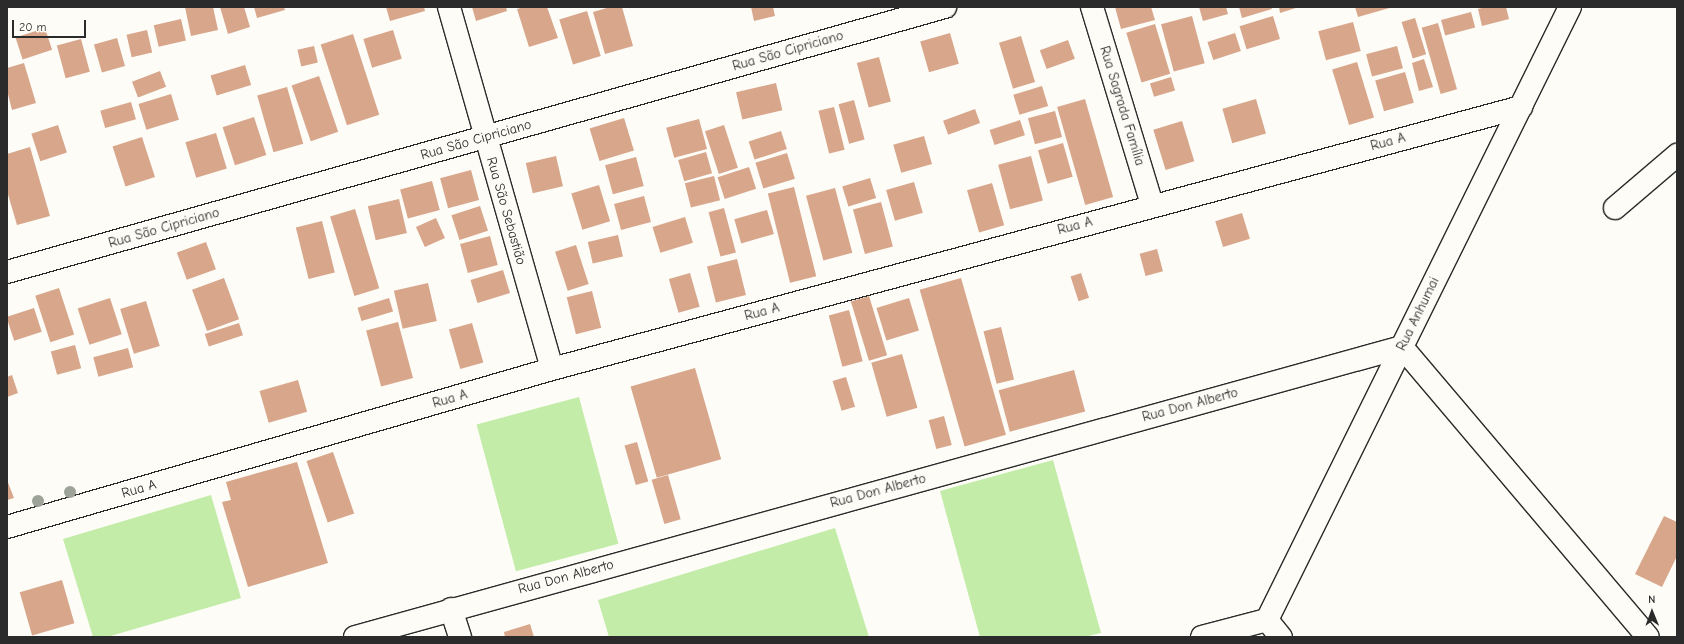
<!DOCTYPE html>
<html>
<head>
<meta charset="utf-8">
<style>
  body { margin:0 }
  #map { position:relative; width:1684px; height:644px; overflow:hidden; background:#fdfcf7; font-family:"Comic Neue",sans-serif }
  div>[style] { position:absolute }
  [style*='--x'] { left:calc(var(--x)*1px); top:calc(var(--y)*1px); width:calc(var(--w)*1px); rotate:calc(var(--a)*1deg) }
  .green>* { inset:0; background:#c2eca8; transform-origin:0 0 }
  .building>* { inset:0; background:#d8a68b; transform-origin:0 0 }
  .roads { filter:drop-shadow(1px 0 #2b2b2b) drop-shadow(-1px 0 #2b2b2b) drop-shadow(0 1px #2b2b2b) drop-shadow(0 -1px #2b2b2b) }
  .minor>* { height:22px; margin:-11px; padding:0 11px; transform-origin:11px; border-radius:11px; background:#fdfcf7 }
  .trees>* { width:12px; height:12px; margin:-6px; border-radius:50%; background:#9ea398 }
  span { translate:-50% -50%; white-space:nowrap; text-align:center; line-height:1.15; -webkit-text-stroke:3.5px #fdfcf7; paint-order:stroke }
  .street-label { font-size:14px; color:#2b2b2b }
  .frame { position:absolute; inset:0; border:8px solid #2b2b2b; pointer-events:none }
  .north { position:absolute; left:1632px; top:592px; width:40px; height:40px; -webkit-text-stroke:3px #fdfcf7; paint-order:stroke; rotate:359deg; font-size:11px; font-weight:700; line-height:16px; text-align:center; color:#2b2b2b }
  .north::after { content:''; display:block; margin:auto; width:14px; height:18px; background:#2b2b2b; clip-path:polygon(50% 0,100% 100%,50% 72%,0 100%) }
  .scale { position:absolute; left:12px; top:20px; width:74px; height:18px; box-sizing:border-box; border:2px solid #2b2b2b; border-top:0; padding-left:5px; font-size:12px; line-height:14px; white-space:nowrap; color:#2b2b2b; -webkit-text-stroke:3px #fdfcf7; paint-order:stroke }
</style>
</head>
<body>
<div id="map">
  <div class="green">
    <div style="left:579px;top:397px;width:152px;height:106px;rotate:75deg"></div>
    <div style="clip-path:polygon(1053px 460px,1101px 633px,1084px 637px,980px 637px,940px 491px)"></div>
    <div style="clip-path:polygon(211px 495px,241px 598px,107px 637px,93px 637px,63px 539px)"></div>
    <div style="clip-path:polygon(835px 528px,869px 637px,609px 637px,598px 600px)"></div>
  </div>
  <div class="building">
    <div style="clip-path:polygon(185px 7px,213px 7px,218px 30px,191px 36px)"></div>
    <div style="clip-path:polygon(220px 7px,244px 7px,250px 27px,228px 34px)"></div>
    <div style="clip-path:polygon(254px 7px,284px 7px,285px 10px,257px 18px)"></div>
    <div style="clip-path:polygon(386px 7px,424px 7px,425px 11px,390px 21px)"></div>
    <div style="clip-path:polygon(472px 7px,506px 7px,507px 11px,476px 21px)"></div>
    <div style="clip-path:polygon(524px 7px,547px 7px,558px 38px,529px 47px,517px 9px)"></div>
    <div style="clip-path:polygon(610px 7px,622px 7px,633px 46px,605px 54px,593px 12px)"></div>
    <div style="clip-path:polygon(751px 7px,773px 7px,775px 16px,754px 21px)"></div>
    <div style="clip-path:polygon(1115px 7px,1151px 7px,1155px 20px,1121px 29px)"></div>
    <div style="clip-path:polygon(1199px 7px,1226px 7px,1228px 14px,1203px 21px)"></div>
    <div style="clip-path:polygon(1239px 7px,1271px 7px,1272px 9px,1242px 18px)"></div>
    <div style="clip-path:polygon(1279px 7px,1299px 7px,1280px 13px)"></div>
    <div style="clip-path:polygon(1355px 7px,1393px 7px,1358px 17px)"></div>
    <div style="clip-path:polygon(1486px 7px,1506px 7px,1509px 19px,1482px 26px,1478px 9px)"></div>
    <div style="left:587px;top:11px;width:47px;height:29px;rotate:73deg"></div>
    <div style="left:1471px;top:12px;width:16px;height:31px;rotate:75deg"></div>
    <div style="left:1192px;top:16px;width:49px;height:32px;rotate:75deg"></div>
    <div style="left:1273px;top:16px;width:24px;height:35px;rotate:73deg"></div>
    <div style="left:1415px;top:18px;width:38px;height:14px;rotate:73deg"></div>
    <div style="left:181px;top:19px;width:22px;height:28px;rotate:77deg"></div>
    <div style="left:1353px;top:22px;width:30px;height:36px;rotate:75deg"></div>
    <div style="left:1438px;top:23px;width:69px;height:17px;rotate:74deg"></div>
    <div style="left:1155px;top:24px;width:52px;height:30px;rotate:73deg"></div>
    <div style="left:45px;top:28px;width:23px;height:31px;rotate:72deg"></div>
    <div style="left:147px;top:30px;width:23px;height:21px;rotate:77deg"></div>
    <div style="left:393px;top:30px;width:30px;height:31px;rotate:73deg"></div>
    <div style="left:950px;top:33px;width:32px;height:31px;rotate:74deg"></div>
    <div style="left:1235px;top:33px;width:19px;height:29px;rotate:72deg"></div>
    <div style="left:353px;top:34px;width:85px;height:34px;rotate:72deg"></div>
    <div style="left:1021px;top:36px;width:48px;height:23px;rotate:73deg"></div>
    <div style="left:117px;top:38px;width:29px;height:24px;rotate:74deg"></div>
    <div style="left:81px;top:39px;width:34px;height:25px;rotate:75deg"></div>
    <div style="left:1068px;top:40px;width:20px;height:30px;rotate:70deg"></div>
    <div style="left:314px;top:46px;width:17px;height:17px;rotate:77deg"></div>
    <div style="left:1397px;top:46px;width:23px;height:32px;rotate:75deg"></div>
    <div style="left:879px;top:57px;width:46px;height:23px;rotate:75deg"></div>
    <div style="clip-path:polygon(1424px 59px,1433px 87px,1419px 91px,1412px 63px)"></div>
    <div style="left:1357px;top:62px;width:58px;height:26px;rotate:73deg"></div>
    <div style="clip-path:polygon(24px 63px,36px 103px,12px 110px,7px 90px,7px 68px)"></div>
    <div style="left:245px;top:65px;width:21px;height:36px;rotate:73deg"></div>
    <div style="left:160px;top:71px;width:17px;height:30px;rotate:69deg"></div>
    <div style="left:1405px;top:72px;width:32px;height:31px;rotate:74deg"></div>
    <div style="left:319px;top:76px;width:59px;height:29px;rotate:71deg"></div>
    <div style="left:1171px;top:77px;width:14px;height:22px;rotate:73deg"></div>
    <div style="left:776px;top:83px;width:28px;height:41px;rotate:77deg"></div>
    <div style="left:1042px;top:86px;width:21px;height:30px;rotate:73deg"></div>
    <div style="left:287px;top:87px;width:59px;height:31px;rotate:74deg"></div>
    <div style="left:171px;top:94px;width:27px;height:34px;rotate:73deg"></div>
    <div style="left:1085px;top:99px;width:102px;height:29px;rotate:74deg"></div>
    <div style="left:1256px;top:99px;width:36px;height:35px;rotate:74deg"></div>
    <div style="left:854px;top:100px;width:41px;height:16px;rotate:75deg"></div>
    <div style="left:131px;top:102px;width:18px;height:32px;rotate:74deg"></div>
    <div style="left:834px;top:107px;width:44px;height:16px;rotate:76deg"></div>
    <div style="left:975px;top:109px;width:15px;height:34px;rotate:70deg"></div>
    <div style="left:1055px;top:111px;width:27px;height:28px;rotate:75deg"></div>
    <div style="left:254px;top:117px;width:40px;height:33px;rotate:72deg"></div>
    <div style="left:624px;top:118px;width:34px;height:36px;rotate:73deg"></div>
    <div style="left:699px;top:119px;width:31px;height:34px;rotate:75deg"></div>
    <div style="left:1020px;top:120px;width:16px;height:32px;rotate:72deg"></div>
    <div style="left:1182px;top:121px;width:42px;height:30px;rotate:73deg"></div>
    <div style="left:58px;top:125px;width:29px;height:28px;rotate:72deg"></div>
    <div style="left:724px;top:125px;width:45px;height:20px;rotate:72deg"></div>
    <div style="left:781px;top:131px;width:19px;height:34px;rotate:72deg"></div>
    <div style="left:216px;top:133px;width:37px;height:32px;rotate:73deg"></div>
    <div style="left:924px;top:136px;width:29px;height:32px;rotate:74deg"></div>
    <div style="left:142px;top:137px;width:42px;height:31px;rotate:72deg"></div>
    <div style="left:1063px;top:143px;width:35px;height:26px;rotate:74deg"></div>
    <div style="clip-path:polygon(30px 147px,50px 216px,17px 225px,7px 191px,7px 154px)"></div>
    <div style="left:706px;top:152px;width:22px;height:29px;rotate:74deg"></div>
    <div style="left:787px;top:153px;width:27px;height:33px;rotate:73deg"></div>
    <div style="left:556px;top:156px;width:31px;height:31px;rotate:77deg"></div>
    <div style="left:1031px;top:156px;width:46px;height:34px;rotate:75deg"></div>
    <div style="left:636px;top:157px;width:30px;height:32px;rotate:75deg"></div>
    <div style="left:749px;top:167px;width:23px;height:33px;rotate:72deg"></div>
    <div style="left:471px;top:170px;width:31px;height:32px;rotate:75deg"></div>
    <div style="left:714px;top:176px;width:25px;height:30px;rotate:76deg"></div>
    <div style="left:870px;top:178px;width:21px;height:29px;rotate:73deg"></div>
    <div style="left:432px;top:181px;width:30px;height:33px;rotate:75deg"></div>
    <div style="left:914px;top:182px;width:32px;height:29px;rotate:74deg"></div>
    <div style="left:992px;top:183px;width:44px;height:26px;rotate:74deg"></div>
    <div style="left:599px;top:185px;width:38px;height:29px;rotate:73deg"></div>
    <div style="left:794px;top:187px;width:92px;height:27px;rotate:76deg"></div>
    <div style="left:835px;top:188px;width:67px;height:30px;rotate:75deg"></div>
    <div style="left:644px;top:196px;width:27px;height:31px;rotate:75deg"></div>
    <div style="left:399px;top:199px;width:35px;height:32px;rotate:77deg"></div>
    <div style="left:881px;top:202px;width:46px;height:29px;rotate:75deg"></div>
    <div style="left:480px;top:206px;width:26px;height:30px;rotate:72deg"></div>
    <div style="left:724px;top:208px;width:46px;height:16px;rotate:75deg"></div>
    <div style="left:355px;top:209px;width:83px;height:26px;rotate:73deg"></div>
    <div style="left:767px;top:210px;width:25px;height:34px;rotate:74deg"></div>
    <div style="left:1242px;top:213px;width:27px;height:28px;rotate:73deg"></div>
    <div style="left:685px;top:217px;width:27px;height:34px;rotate:73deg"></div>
    <div style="left:436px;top:218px;width:22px;height:22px;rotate:66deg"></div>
    <div style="left:322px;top:221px;width:53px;height:27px;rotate:76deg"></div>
    <div style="left:618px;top:235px;width:22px;height:31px;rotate:77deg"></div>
    <div style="left:490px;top:236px;width:30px;height:31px;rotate:75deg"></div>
    <div style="left:206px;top:242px;width:29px;height:31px;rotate:70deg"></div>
    <div style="left:576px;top:245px;width:41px;height:22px;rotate:72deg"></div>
    <div style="left:1157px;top:249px;width:23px;height:18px;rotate:75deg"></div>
    <div style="left:737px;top:259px;width:37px;height:31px;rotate:76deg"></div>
    <div style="left:503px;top:270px;width:24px;height:34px;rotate:73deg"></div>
    <div style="left:690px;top:273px;width:35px;height:22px;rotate:74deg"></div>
    <div style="left:1081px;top:273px;width:26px;height:11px;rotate:72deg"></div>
    <div style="left:224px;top:278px;width:44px;height:34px;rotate:70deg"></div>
    <div style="left:961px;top:278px;width:163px;height:43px;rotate:74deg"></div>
    <div style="left:428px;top:283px;width:39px;height:35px;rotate:77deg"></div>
    <div style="left:59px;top:288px;width:49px;height:25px;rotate:72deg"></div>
    <div style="left:592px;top:291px;width:38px;height:26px;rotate:76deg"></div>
    <div style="left:869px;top:296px;width:62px;height:19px;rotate:73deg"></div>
    <div style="left:110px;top:298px;width:38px;height:34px;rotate:72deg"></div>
    <div style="left:389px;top:298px;width:14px;height:33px;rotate:73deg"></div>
    <div style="left:909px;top:298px;width:34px;height:34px;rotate:73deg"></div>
    <div style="left:146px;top:301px;width:47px;height:27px;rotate:73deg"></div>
    <div style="left:34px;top:308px;width:25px;height:29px;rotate:72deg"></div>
    <div style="left:849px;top:310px;width:53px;height:21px;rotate:75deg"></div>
    <div style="left:398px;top:322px;width:58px;height:33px;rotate:75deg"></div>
    <div style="left:239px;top:323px;width:13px;height:36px;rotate:72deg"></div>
    <div style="left:472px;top:323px;width:41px;height:24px;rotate:74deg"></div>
    <div style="left:1001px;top:327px;width:54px;height:18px;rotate:76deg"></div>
    <div style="left:75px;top:345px;width:24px;height:25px;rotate:75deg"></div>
    <div style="left:128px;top:348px;width:20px;height:36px;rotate:75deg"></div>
    <div style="left:902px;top:354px;width:56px;height:32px;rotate:74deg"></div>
    <div style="left:695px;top:368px;width:95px;height:67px;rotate:74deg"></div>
    <div style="left:1074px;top:370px;width:43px;height:78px;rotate:75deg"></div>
    <div style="clip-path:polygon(12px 375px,18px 393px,7px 397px,7px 377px)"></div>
    <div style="left:846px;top:377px;width:31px;height:14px;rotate:73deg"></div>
    <div style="left:298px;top:380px;width:33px;height:40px;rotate:74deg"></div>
    <div style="left:944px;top:416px;width:30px;height:16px;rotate:75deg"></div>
    <div style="left:637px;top:442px;width:41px;height:13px;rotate:74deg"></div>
    <div style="left:333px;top:452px;width:65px;height:28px;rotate:71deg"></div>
    <div style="clip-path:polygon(297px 462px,328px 563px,248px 587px,222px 502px,231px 500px,226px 482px)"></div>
    <div style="left:668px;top:475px;width:46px;height:17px;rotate:74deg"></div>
    <div style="clip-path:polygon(7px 480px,14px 498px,7px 500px)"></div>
    <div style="clip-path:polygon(1664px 516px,1677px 522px,1677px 556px,1662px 587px,1635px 574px)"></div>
    <div style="left:62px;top:580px;width:45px;height:44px;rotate:74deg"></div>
    <div style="clip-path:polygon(530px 624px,534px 637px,505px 637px,504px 632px)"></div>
  </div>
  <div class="roads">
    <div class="minor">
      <div style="--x:449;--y:7;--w:376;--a:74.1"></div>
      <div style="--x:1092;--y:7;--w:207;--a:73.1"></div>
      <div style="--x:1615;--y:208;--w:82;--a:-40.5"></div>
      <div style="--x:7;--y:272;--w:975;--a:-15.78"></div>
      <div style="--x:7;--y:527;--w:567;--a:-16.17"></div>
      <div style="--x:552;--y:369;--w:1004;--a:-15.13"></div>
      <div style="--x:451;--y:609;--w:29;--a:72"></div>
      <div style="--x:1267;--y:620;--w:684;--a:-63.7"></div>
      <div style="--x:1267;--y:620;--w:22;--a:51"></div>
      <div style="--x:355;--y:637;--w:1086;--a:-15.48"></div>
      <div style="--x:1402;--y:347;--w:380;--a:49.7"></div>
      <div style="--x:1202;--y:637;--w:67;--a:-14.7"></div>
    </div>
  </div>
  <div class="trees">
    <div style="left:70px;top:492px"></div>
    <div style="left:38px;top:501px"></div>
  </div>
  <div class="street-label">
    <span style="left:788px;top:51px;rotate:-16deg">Rua São Cipriciano</span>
    <span style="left:1122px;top:106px;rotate:73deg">Rua Sagrada Família</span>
    <span style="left:476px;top:140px;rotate:-16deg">Rua São Cipriciano</span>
    <span style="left:1388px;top:142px;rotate:-15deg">Rua A</span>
    <span style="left:506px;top:211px;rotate:74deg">Rua São Sebastião</span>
    <span style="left:1075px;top:226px;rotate:-15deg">Rua A</span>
    <span style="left:164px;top:228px;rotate:-16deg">Rua São Cipriciano</span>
    <span style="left:762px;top:312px;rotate:-15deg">Rua A</span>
    <span style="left:1418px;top:314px;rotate:-64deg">Rua Anhumai</span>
    <span style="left:450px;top:399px;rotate:-16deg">Rua A</span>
    <span style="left:1190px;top:405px;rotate:-15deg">Rua Don Alberto</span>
    <span style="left:139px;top:489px;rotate:-16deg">Rua A</span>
    <span style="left:878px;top:491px;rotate:-15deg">Rua Don Alberto</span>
    <span style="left:566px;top:577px;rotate:-15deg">Rua Don Alberto</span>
  </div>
  <div class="frame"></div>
  <div class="north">N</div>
  <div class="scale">20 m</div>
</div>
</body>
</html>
